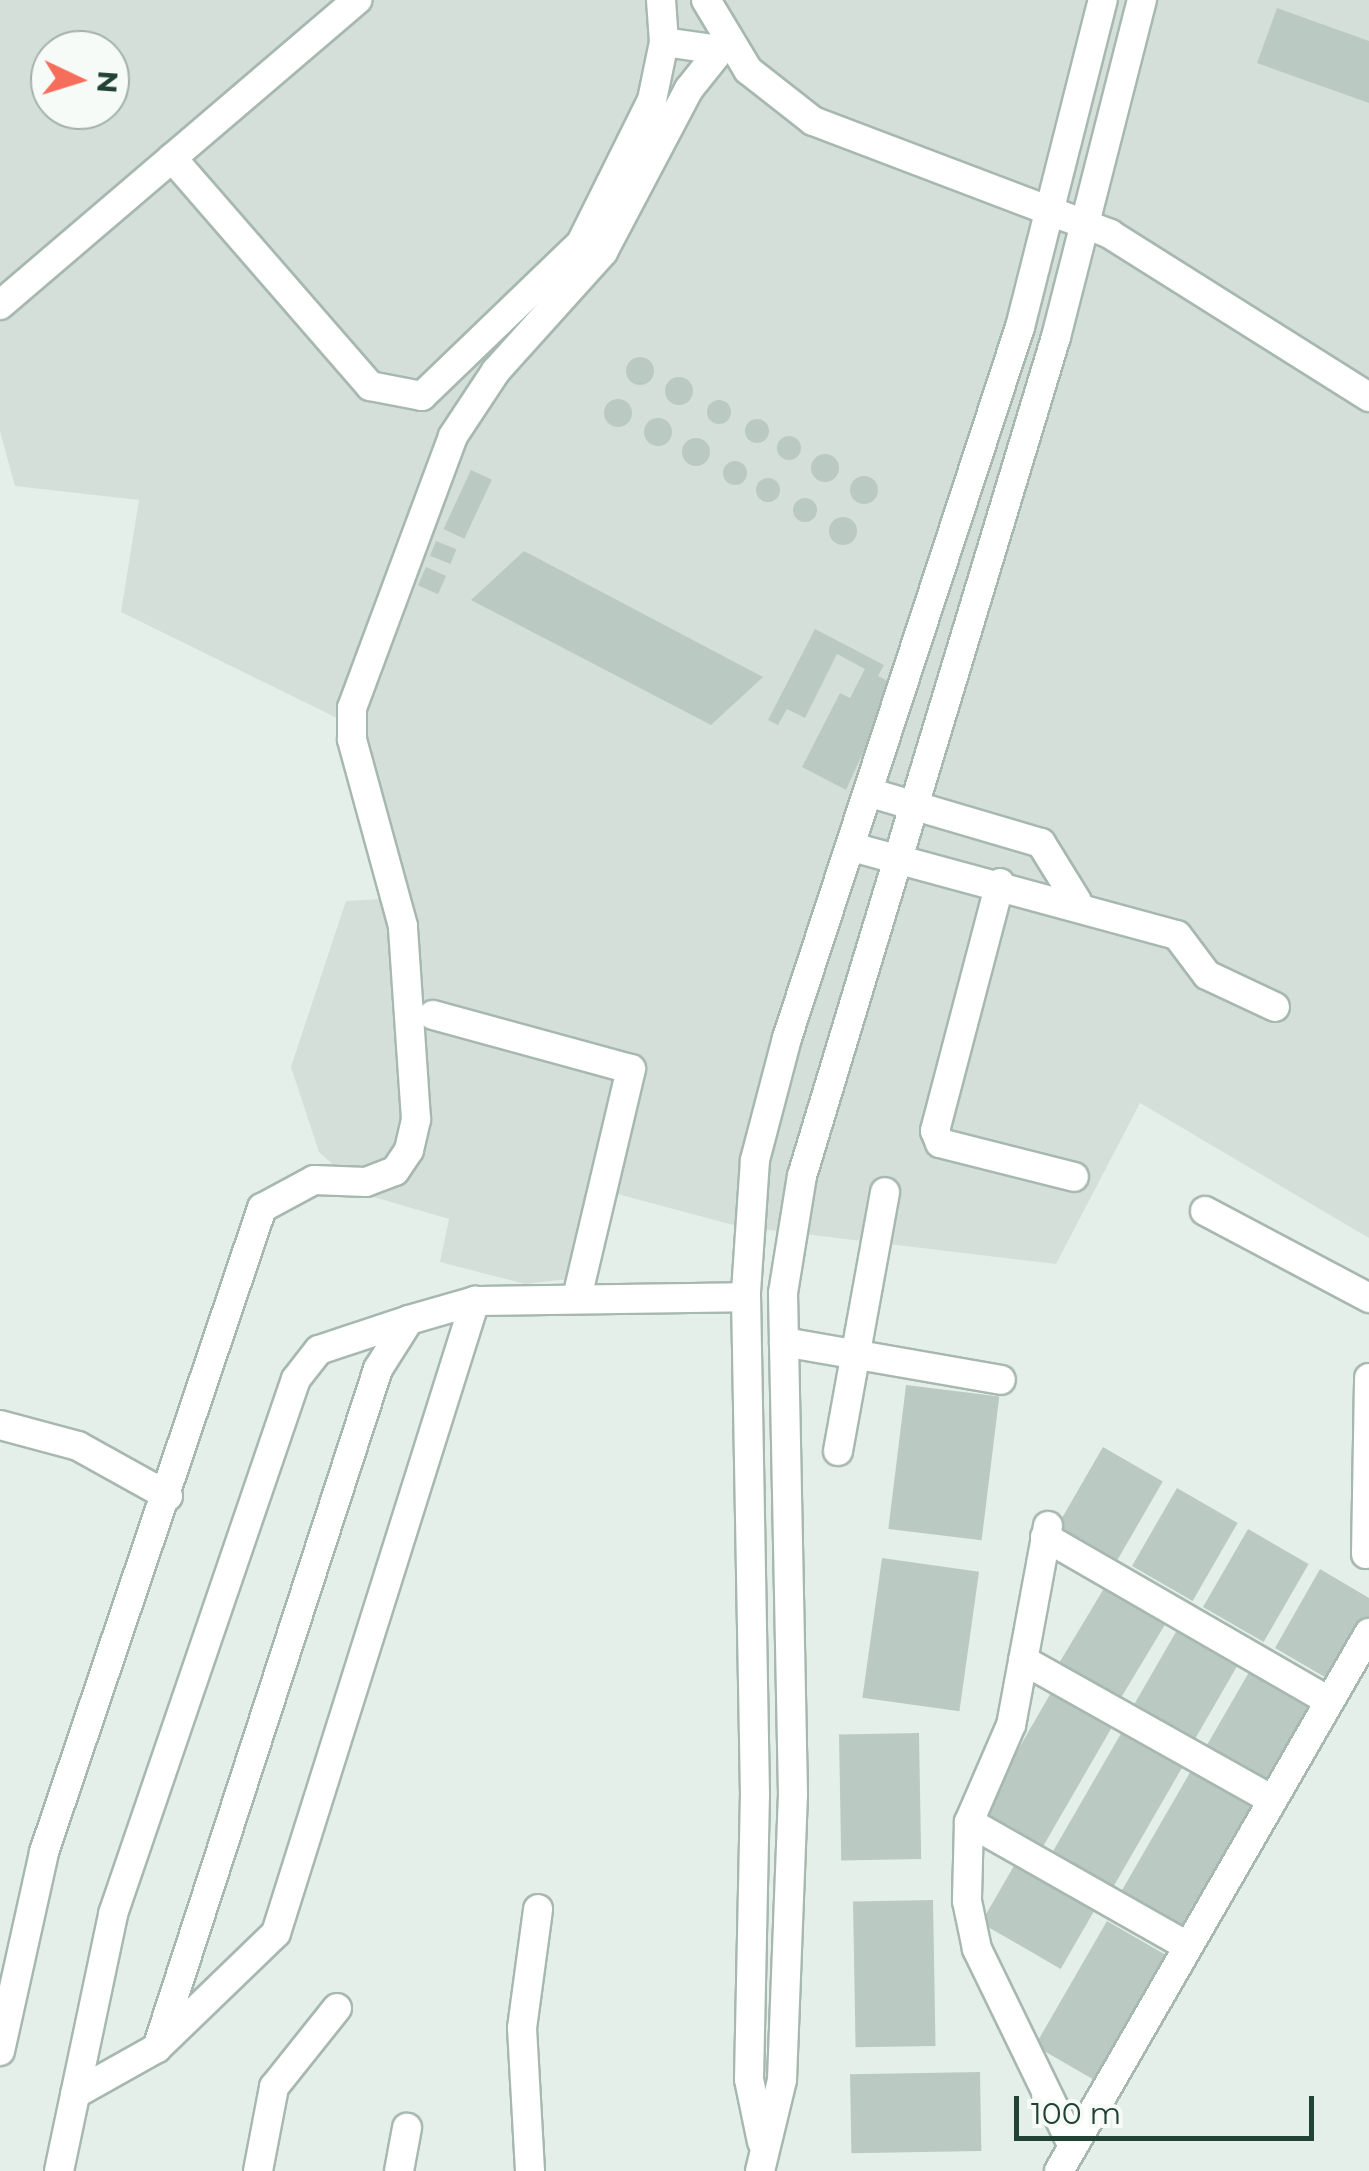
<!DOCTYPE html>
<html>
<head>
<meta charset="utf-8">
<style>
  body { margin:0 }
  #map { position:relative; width:1369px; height:2171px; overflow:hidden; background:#e5efe9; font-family:Montserrat,sans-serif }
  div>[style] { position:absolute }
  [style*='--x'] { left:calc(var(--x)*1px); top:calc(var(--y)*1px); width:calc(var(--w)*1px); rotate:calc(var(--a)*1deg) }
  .built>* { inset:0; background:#d3dfd8 }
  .building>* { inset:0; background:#bacac2; transform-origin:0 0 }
  .round { border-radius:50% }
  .roads { filter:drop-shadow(2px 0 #a7b8b0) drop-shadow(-2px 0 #a7b8b0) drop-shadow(0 2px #a7b8b0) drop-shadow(0 -2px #a7b8b0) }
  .minor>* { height:28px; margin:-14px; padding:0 14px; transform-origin:14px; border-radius:14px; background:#fff }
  span { translate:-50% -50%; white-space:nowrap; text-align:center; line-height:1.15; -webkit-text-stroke:8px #f6fbf8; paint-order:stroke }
  .north { position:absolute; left:30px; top:30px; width:100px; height:100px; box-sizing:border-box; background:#f6fbf8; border:2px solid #a2b1aa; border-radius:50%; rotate:94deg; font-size:28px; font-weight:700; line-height:40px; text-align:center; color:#234236 }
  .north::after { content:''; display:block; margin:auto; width:35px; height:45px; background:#f76d5b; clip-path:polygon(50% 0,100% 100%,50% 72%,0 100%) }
  .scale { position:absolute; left:1014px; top:2096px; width:300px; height:45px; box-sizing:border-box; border:5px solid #234236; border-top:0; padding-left:12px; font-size:30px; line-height:35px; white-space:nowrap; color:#234236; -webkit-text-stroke:8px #f6fbf8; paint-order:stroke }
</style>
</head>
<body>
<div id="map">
  <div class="built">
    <div style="clip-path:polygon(evenodd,0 0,1369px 0,1369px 1238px,1140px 1103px,1056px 1264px,737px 1226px,595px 1188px,568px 1279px,525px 1284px,440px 1262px,449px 1219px,367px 1195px,319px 1152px,291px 1067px,346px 901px,380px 899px,337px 718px,121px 612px,139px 500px,15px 486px,0 431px,0 0,50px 50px,110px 50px,110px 110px,50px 110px,50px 50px)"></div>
  </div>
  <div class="building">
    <div style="clip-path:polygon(1277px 8px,1369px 41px,1369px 103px,1257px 63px)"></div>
    <div class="round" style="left:626px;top:357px;width:28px;height:28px"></div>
    <div class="round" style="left:665px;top:377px;width:28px;height:28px"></div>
    <div class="round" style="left:604px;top:399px;width:28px;height:28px"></div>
    <div class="round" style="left:707px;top:400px;width:24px;height:24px"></div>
    <div class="round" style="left:644px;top:418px;width:28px;height:28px"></div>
    <div class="round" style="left:745px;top:419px;width:24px;height:24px"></div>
    <div class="round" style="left:777px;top:436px;width:24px;height:24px"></div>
    <div class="round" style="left:682px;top:438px;width:28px;height:28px"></div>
    <div class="round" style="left:811px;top:454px;width:28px;height:28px"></div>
    <div class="round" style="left:723px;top:461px;width:24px;height:24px"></div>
    <div style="left:471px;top:470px;width:23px;height:65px;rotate:25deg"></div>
    <div class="round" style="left:850px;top:476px;width:28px;height:28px"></div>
    <div class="round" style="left:756px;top:478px;width:24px;height:24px"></div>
    <div class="round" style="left:793px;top:498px;width:24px;height:24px"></div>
    <div class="round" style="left:829px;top:517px;width:28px;height:28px"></div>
    <div style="left:436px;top:541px;width:22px;height:16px;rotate:22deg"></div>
    <div style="clip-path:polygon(524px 551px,763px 677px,711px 725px,471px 600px)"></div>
    <div style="left:426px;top:567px;width:22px;height:20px;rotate:24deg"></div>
    <div style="clip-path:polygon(815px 629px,884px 665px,878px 676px,894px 684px,846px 790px,802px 767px,840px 693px,850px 698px,865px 669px,837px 654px,805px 718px,787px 709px,778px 725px,768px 720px)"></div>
    <div style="left:906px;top:1385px;width:94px;height:145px;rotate:7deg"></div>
    <div style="left:1103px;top:1447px;width:69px;height:91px;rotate:30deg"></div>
    <div style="left:1177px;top:1488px;width:70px;height:90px;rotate:30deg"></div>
    <div style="left:1248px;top:1529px;width:70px;height:90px;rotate:30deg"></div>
    <div style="left:882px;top:1558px;width:98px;height:141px;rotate:8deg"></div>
    <div style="clip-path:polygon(1320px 1569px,1369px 1598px,1369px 1624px,1335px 1683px,1275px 1648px)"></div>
    <div style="left:1106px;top:1585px;width:71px;height:91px;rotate:31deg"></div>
    <div style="left:1180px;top:1625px;width:70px;height:91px;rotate:30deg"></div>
    <div style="left:1252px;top:1667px;width:70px;height:91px;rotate:30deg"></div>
    <div style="left:1052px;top:1691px;width:70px;height:145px;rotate:30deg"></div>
    <div style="left:1123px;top:1730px;width:70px;height:144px;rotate:30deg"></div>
    <div style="left:919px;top:1733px;width:126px;height:80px;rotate:89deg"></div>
    <div style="left:1192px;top:1769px;width:69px;height:144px;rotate:30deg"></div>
    <div style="left:1015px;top:1864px;width:92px;height:68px;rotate:30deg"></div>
    <div style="left:933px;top:1900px;width:146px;height:80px;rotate:89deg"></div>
    <div style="left:1107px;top:1921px;width:70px;height:144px;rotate:30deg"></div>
    <div style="left:980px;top:2072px;width:79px;height:130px;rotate:89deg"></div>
  </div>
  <div class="roads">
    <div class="minor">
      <div style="--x:706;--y:0;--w:82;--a:59"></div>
      <div style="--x:748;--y:70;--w:83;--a:38.1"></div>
      <div style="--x:813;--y:121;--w:318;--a:20.8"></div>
      <div style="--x:1110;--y:234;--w:306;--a:32.2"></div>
      <div style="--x:664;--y:42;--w:57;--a:8.1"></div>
      <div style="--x:172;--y:158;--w:302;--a:49"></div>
      <div style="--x:370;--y:386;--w:53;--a:10.9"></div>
      <div style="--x:422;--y:396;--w:221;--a:-43.9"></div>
      <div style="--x:581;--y:243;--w:160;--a:-63.6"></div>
      <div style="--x:652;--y:100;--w:59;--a:-78.3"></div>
      <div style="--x:664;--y:42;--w:42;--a:-94.1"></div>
      <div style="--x:0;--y:305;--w:470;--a:-40.5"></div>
      <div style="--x:871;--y:793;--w:177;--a:16.4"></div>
      <div style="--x:1041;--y:843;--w:68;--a:58.2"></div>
      <div style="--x:852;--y:847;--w:337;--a:15.2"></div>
      <div style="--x:1177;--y:935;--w:50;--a:53.1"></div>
      <div style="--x:1207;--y:975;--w:75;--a:25.2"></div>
      <div style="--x:1000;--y:883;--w:256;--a:104.7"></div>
      <div style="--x:935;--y:1131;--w:13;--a:67"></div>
      <div style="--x:940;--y:1143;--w:138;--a:14.2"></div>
      <div style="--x:433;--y:1015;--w:205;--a:15.3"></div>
      <div style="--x:631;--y:1069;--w:231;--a:103.3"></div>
      <div style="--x:1205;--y:1211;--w:186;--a:27.9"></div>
      <div style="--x:784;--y:1342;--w:220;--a:9.9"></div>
      <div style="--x:0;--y:1425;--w:81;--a:15.1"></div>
      <div style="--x:78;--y:1446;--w:103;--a:29.1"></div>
      <div style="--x:838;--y:1451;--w:263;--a:-79.7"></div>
      <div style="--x:1048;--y:1526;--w:202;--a:100.5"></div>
      <div style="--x:1011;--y:1725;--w:106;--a:113.4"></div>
      <div style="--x:969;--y:1822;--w:79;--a:91.5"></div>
      <div style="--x:967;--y:1901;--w:49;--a:78.2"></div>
      <div style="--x:977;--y:1949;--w:218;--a:64.1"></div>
      <div style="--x:1045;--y:1537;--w:328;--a:30"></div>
      <div style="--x:1366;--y:1554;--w:176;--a:-89"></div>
      <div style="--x:1023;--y:1660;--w:286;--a:29.3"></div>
      <div style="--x:969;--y:1822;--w:251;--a:29.6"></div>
      <div style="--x:157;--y:2048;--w:714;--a:-71.97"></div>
      <div style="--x:378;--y:1369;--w:58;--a:-57.7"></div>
      <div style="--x:409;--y:1320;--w:69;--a:-16.1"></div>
      <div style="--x:475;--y:1301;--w:271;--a:-0.8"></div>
      <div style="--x:0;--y:2051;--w:204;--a:-77.5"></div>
      <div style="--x:44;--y:1852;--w:680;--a:-71.3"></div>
      <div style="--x:262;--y:1208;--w:59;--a:-28.3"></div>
      <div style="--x:314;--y:1180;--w:52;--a:2.2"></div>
      <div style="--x:366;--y:1182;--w:31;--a:-21"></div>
      <div style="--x:395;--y:1171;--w:25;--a:-56"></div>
      <div style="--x:409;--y:1150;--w:32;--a:-77"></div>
      <div style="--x:416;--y:1119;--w:193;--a:-93.9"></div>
      <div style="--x:403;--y:926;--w:194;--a:-105.3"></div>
      <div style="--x:352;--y:739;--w:31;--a:-90"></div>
      <div style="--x:352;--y:708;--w:290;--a:-69.6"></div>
      <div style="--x:453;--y:436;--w:78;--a:-56.5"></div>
      <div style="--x:496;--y:371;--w:160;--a:-48"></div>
      <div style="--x:603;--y:252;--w:184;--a:-62.2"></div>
      <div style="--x:689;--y:89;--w:64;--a:-51.3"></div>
      <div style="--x:75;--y:2094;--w:94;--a:-29.3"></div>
      <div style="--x:157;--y:2048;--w:165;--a:-44"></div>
      <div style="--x:276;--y:1933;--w:663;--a:-72.52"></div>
      <div style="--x:762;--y:2142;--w:64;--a:-101.7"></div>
      <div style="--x:749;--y:2079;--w:284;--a:-88.8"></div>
      <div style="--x:755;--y:1795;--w:503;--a:-91.03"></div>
      <div style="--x:746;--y:1292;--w:132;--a:-86.1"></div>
      <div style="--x:755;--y:1160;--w:126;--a:-75.3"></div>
      <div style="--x:787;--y:1038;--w:748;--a:-71.86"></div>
      <div style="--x:1020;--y:327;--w:337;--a:-75.8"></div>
      <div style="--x:59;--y:2171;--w:263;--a:-78.1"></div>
      <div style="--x:113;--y:1914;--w:565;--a:-71.12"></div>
      <div style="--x:296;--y:1379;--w:37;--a:-52"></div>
      <div style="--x:319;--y:1350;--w:95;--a:-18.4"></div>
      <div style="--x:258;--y:2171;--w:86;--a:-79.2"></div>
      <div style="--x:274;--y:2087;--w:101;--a:-51.4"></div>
      <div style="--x:399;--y:2171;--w:44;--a:-79.5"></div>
      <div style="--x:530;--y:2171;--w:143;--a:-93.2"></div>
      <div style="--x:522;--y:2028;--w:120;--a:-82.3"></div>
      <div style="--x:760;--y:2171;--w:94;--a:-76.4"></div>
      <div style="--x:782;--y:2080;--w:285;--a:-87.8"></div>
      <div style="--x:793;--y:1795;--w:502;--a:-91.14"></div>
      <div style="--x:783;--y:1293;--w:119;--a:-80.8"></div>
      <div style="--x:802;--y:1176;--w:877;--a:-73.16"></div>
      <div style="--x:1056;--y:337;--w:348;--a:-75.7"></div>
      <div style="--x:1059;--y:2171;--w:621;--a:-60.05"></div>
    </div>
  </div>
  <div class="north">N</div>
  <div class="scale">100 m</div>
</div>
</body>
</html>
